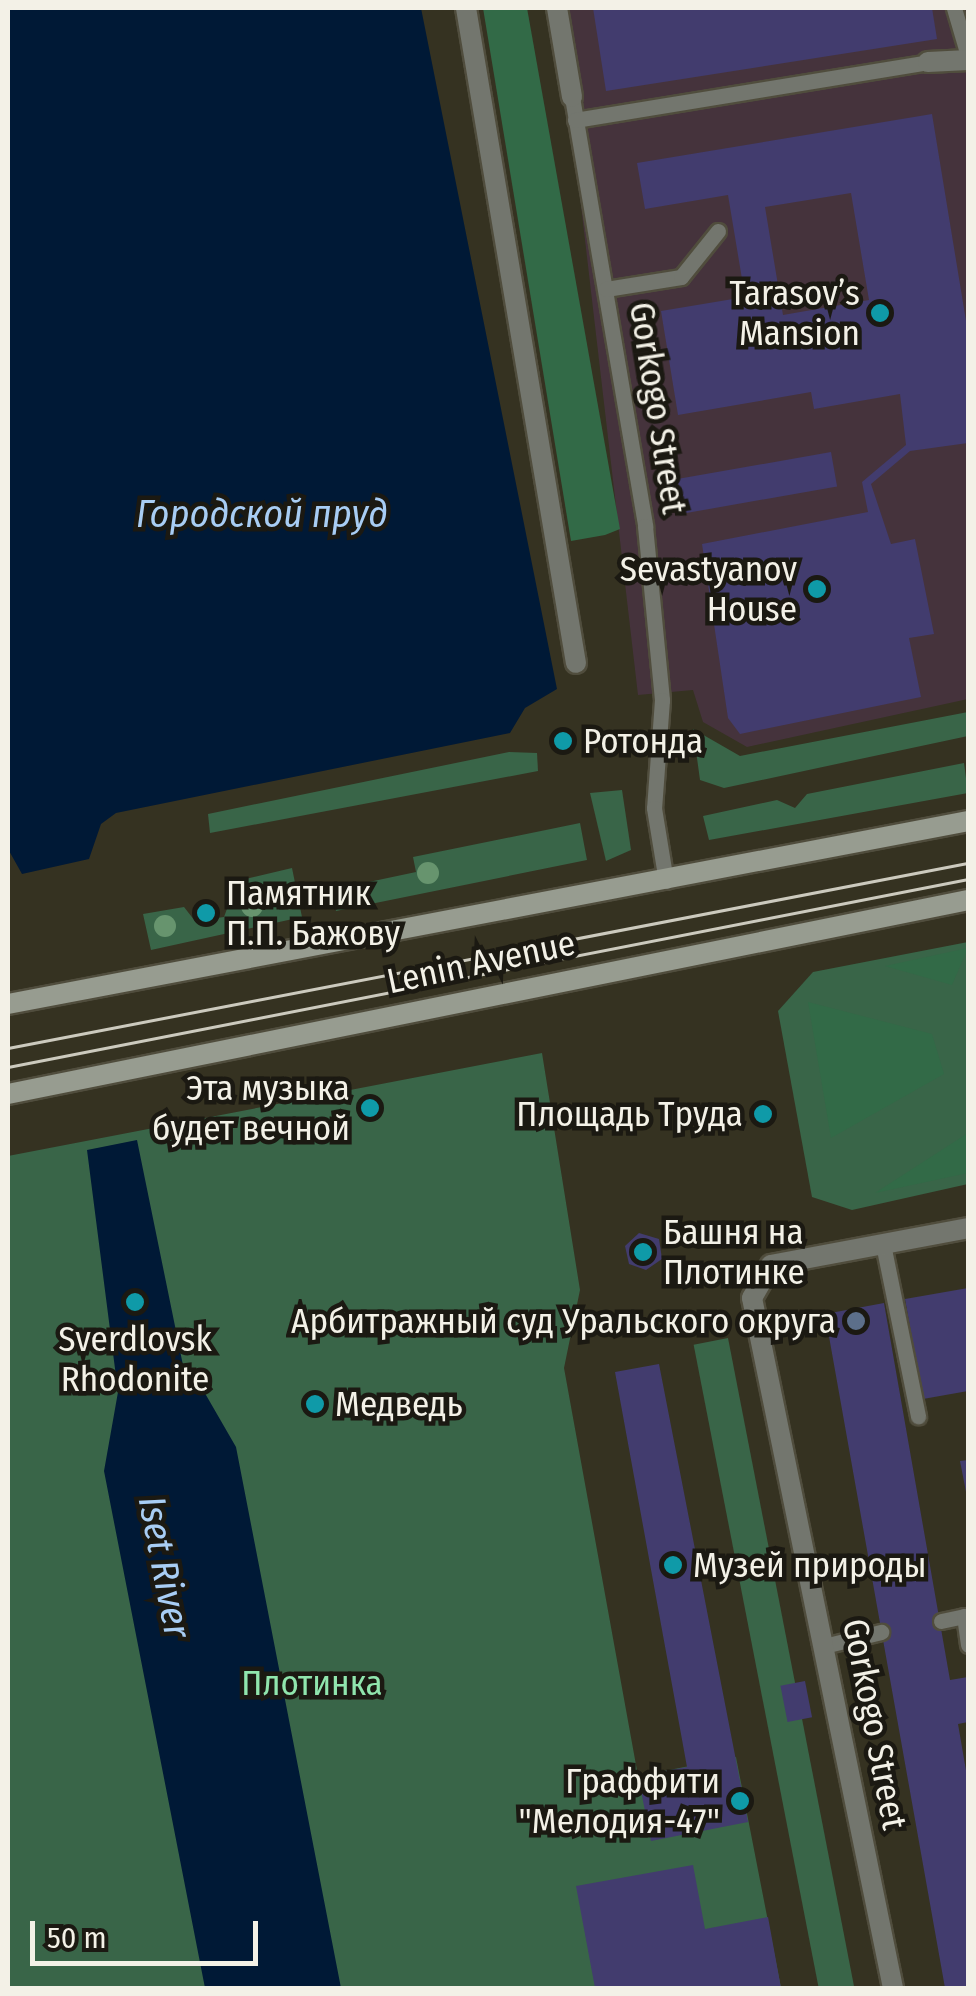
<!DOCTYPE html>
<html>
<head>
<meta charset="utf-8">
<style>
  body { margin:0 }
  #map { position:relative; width:976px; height:1996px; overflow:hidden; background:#353221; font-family:"Fira Sans Condensed",sans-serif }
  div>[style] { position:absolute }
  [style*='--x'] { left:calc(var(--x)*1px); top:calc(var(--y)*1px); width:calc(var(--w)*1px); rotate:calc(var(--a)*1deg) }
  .commercial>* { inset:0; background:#45333c }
  .green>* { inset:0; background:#396548; transform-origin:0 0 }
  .forest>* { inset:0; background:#326a47 }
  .water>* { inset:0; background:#001936 }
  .building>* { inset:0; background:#423c6e; transform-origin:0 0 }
  .round { border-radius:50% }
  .roads { filter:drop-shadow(2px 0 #504d3d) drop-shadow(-2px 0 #504d3d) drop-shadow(0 2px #504d3d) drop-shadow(0 -2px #504d3d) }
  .lane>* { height:15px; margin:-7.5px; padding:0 7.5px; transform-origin:7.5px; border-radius:7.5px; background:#73766e }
  .street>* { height:20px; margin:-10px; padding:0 10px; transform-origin:10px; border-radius:10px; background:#73766e }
  .secondary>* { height:20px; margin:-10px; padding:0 10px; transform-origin:10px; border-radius:10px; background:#979c90 }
  .tram>* { height:2.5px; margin:-1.25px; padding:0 1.25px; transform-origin:1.25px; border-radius:1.25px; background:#cccabe }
  .trees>* { width:22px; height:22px; margin:-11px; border-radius:50%; background:#67946e }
  .dots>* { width:28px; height:28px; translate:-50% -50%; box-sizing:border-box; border:5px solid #1b1912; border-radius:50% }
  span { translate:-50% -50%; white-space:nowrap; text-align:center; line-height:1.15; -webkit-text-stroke:9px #1b1912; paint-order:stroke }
  .poi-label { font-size:35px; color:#f3f1e7 }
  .right { translate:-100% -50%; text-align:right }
  .left { translate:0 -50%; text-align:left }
  .street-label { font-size:35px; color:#f3f1e7 }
  .park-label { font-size:35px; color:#90e5ad }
  .water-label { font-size:38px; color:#a8cdf4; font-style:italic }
  .frame { position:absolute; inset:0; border:10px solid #f3f1e7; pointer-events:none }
  .scale { position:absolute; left:30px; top:1921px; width:228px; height:45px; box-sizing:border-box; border:5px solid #f3f1e7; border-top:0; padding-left:12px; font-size:30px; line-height:35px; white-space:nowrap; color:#f3f1e7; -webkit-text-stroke:8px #1b1912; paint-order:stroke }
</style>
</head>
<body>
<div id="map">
  <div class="commercial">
    <div style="clip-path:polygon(558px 8px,968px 8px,968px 699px,747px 747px,703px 722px,693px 690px,638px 695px)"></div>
  </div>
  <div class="green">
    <div style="clip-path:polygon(968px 712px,968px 736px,724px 788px,700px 780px,693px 729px,740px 756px)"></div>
    <div style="clip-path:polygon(509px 752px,537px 753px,538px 771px,210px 833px,208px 814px)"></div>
    <div style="clip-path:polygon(964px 763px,968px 793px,709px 840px,703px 816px,777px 800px,795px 808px,807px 794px)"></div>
    <div style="clip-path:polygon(622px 790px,631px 850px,606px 861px,590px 793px)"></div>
    <div style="clip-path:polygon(580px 823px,587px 860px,336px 911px,331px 890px,416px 872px,413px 857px)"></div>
    <div style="clip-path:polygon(292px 868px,302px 917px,151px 950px,143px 914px,184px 907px,195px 921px,224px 917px,237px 881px)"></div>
    <div style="clip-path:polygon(968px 942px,968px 1184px,852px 1210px,812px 1197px,778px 1011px,813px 972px)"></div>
    <div style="clip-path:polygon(542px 1053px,580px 1290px,564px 1368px,638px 1776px,736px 1757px,781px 1988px,8px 1988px,8px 1156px)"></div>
    <div style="left:728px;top:1338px;width:662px;height:35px;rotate:79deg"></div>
  </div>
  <div class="forest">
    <div style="clip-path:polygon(483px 8px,527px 8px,620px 529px,605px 535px,571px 541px)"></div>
    <div style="clip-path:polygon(968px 948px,952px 985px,885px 966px)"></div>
    <div style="clip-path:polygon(808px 1002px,932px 1034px,944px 1074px,831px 1138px)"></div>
    <div style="clip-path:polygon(968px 1133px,968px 1173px,875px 1193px)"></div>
  </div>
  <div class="water">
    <div style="clip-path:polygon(8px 8px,421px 8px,557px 689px,525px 708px,510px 733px,116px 813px,101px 824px,89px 859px,22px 874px,8px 849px)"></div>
    <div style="clip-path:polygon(137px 1140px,185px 1375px,195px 1376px,236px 1447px,341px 1988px,205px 1988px,104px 1471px,118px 1392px,87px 1150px)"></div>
  </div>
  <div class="building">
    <div style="clip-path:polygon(593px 8px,932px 8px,937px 39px,606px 91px)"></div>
    <div style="clip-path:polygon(evenodd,932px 114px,968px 333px,968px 443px,910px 451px,871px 484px,891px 544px,915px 539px,934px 634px,909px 638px,921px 697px,740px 734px,728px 718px,702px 544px,868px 512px,862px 482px,906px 445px,900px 394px,814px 409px,811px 392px,678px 415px,661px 311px,745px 297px,728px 195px,645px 209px,637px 163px,932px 114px,851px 193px,869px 300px,783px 315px,765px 207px,851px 193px)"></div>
    <div style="left:831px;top:452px;width:35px;height:156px;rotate:80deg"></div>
    <div class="round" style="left:554px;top:732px;width:18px;height:18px"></div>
    <div style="clip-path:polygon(639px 1233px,659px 1239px,662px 1259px,646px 1270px,629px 1264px,625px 1246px)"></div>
    <div style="clip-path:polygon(968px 1288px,968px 1391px,923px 1399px,905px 1299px)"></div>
    <div style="clip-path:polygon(884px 1303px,950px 1680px,968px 1677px,968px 1722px,958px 1724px,968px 1782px,968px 1988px,945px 1988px,825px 1314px)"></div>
    <div style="clip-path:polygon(659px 1364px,748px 1822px,651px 1841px,638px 1776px,687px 1767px,615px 1372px)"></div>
    <div style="clip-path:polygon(968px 1460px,968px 1497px,967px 1497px,960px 1461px)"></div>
    <div style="left:805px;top:1681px;width:37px;height:25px;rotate:79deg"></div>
    <div style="clip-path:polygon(693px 1865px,705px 1929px,768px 1917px,781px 1988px,595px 1988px,576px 1886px)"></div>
  </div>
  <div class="roads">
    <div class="lane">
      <div style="--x:954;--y:8;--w:50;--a:73.7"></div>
      <div style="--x:572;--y:97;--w:435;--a:80.3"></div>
      <div style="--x:645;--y:526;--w:175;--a:84.4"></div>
      <div style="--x:662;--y:700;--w:108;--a:94.2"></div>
      <div style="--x:654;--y:808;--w:74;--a:80.7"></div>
      <div style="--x:575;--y:120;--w:358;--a:-9.3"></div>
      <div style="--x:606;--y:289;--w:76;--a:-9.1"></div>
      <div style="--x:681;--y:277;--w:59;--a:-51.2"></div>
      <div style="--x:883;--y:1244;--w:176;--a:78.5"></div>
      <div style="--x:941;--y:1621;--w:24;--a:-12"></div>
      <div style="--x:964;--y:1616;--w:29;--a:82"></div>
      <div style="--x:828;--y:1645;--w:55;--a:-13.8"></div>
    </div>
    <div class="street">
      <div style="--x:466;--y:8;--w:664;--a:80.47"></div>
      <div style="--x:557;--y:8;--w:90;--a:80.4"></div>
      <div style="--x:928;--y:62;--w:40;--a:-2.9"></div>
      <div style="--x:893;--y:1988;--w:704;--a:-101.55"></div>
      <div style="--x:752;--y:1298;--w:38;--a:-60"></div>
      <div style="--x:771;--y:1265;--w:200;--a:-10.6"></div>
    </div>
    <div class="secondary">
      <div style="--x:8;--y:1004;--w:977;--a:-10.79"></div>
      <div style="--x:8;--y:1094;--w:979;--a:-11.42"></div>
    </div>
  </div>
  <div class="tram">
    <div style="--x:8;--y:1048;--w:978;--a:-10.91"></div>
    <div style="--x:8;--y:1067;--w:978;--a:-11.08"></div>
  </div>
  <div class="trees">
    <div style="left:428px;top:873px"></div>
    <div style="left:288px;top:899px"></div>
    <div style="left:252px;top:906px"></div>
    <div style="left:165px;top:926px"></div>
  </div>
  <div class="dots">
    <div style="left:880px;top:313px;background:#0f9aa8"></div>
    <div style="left:817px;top:589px;background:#0f9aa8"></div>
    <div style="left:563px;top:741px;background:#0f9aa8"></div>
    <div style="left:206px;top:913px;background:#0f9aa8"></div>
    <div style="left:370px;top:1108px;background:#0f9aa8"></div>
    <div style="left:763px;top:1114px;background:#0f9aa8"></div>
    <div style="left:643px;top:1252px;background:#0f9aa8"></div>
    <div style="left:135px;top:1302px;background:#0f9aa8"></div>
    <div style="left:856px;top:1321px;background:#5c6f8a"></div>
    <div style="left:315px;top:1404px;background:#0f9aa8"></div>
    <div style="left:673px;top:1565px;background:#0f9aa8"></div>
    <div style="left:740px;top:1801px;background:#0f9aa8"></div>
  </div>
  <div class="poi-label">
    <span class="right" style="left:860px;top:313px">Tarasov’s<br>Mansion</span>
    <span class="right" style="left:797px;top:589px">Sevastyanov<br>House</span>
    <span class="left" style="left:583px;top:741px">Ротонда</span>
    <span class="left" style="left:226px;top:913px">Памятник<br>П.П. Бажову</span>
    <span class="right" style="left:350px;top:1108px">Эта музыка<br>будет вечной</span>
    <span class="right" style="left:743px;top:1114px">Площадь Труда</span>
    <span class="left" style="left:663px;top:1252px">Башня на<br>Плотинке</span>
    <span class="right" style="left:836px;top:1321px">Арбитражный суд Уральского округа</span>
    <span style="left:135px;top:1359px">Sverdlovsk<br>Rhodonite</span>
    <span class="left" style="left:335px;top:1404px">Медведь</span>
    <span class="left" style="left:693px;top:1565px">Музей природы</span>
    <span class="right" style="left:720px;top:1801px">Граффити<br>"Мелодия-47"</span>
  </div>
  <div class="street-label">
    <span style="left:658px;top:408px;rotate:81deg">Gorkogo Street</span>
    <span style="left:481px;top:962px;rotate:-12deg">Lenin Avenue</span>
    <span style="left:875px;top:1724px;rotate:79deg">Gorkogo Street</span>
  </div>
  <div class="park-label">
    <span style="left:312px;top:1683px">Плотинка</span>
  </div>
  <div class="water-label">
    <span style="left:262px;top:515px">Городской пруд</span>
    <span style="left:164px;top:1567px;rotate:79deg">Iset River</span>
  </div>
  <div class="frame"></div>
  <div class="scale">50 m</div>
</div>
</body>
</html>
